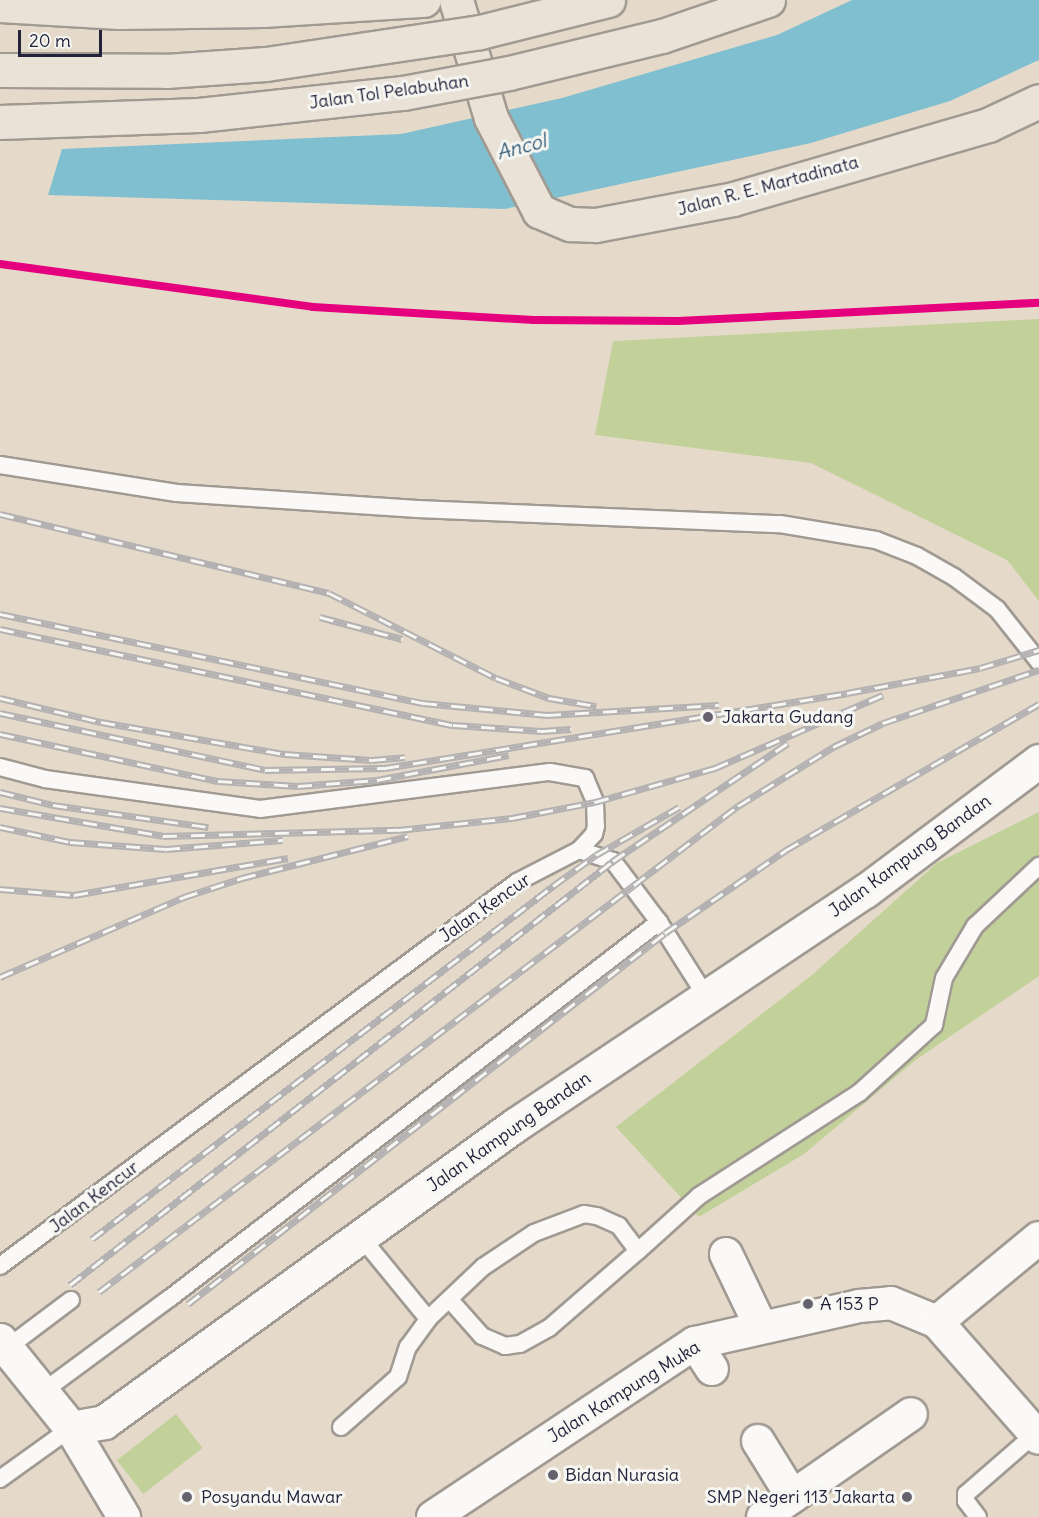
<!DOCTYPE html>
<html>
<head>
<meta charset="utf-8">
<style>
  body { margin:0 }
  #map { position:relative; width:1039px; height:1517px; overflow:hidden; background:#e5dac9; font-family:Delius,sans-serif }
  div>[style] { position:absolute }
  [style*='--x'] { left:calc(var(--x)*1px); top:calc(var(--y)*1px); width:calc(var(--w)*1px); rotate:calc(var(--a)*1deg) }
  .green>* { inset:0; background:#c1d199; transform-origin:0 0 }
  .water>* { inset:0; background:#80bfd0 }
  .roads { filter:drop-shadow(2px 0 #a09a93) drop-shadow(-2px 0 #a09a93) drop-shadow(0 2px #a09a93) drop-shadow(0 -2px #a09a93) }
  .service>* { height:16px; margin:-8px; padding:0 8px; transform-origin:8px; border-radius:8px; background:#fbf9f7 }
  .minor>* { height:32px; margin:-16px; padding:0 16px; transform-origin:16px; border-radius:16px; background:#fbf9f7 }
  .tertiary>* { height:33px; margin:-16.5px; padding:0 16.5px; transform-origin:16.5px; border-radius:16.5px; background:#fbf9f7 }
  .trunk>* { height:33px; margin:-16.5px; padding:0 16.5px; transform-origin:16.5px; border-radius:16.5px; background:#eae2d6 }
  .rail>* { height:7px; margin-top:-3.5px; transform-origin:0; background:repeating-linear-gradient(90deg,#f6f6f2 0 14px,#b3b1b2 0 28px); box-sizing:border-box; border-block:2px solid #b3b1b2 }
  .bridges { filter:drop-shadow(2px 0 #a09a93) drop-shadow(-2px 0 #a09a93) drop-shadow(0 2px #a09a93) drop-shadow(0 -2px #a09a93) }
  .motorway-bridge>* { height:33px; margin:-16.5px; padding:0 16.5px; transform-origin:16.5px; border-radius:16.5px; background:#eae2d6 }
  .rail-1>* { height:8px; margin:-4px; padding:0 4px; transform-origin:4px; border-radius:4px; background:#e5007d }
  .dots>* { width:16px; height:16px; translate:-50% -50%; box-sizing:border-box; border:3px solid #f6f6f2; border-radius:50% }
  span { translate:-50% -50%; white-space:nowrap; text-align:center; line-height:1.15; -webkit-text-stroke:6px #f6f6f2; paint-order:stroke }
  .street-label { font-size:18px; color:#22223b }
  .poi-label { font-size:18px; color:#22223b }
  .left { translate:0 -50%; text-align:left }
  .right { translate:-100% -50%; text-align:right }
  .water-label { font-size:20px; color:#365c78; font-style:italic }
  .scale { position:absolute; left:18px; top:30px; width:84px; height:27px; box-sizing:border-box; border:3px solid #22223b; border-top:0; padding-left:8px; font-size:18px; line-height:21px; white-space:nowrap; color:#22223b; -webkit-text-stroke:4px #f6f6f2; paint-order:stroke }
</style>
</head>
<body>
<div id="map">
  <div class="green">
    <div style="clip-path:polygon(1039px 319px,1039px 601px,1007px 560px,811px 463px,595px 435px,613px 341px)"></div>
    <div style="clip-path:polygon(1039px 812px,1039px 976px,917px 1059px,804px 1154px,699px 1217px,616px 1127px,812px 975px,937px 863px)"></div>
    <div style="left:176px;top:1414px;width:43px;height:75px;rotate:52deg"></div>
  </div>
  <div class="water">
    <div style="clip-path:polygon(852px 0,1039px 0,1039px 60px,950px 101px,811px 143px,505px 209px,48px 195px,62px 149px,401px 134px,562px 98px,777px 35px)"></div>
  </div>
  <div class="roads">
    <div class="service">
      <div style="--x:0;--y:465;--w:179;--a:9"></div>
      <div style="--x:177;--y:493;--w:241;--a:3.8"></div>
      <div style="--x:417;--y:509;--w:363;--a:2.4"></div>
      <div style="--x:780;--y:524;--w:97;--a:9.5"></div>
      <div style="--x:876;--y:540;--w:44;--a:21.3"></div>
      <div style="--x:917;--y:556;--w:43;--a:29.6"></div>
      <div style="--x:954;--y:577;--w:54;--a:36.7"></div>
      <div style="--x:997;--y:609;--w:68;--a:51.6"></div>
      <div style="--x:0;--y:767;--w:47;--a:14.9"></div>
      <div style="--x:45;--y:779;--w:217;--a:7.9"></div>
      <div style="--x:260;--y:809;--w:292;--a:-7.3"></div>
      <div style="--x:550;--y:772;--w:36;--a:10"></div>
      <div style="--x:585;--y:778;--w:26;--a:67"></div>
      <div style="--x:595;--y:802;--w:24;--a:88"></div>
      <div style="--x:596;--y:826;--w:8;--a:104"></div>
      <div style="--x:594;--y:834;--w:22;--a:133"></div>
      <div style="--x:579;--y:850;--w:70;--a:152.7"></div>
      <div style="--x:517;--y:882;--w:644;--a:143.4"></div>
      <div style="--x:579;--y:850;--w:36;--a:18"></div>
      <div style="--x:613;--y:861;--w:76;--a:53"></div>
      <div style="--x:659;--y:922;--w:90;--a:57.7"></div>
      <div style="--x:361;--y:1237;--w:106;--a:50.7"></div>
      <div style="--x:450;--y:1300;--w:48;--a:48.4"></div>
      <div style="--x:482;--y:1336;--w:25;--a:23"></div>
      <div style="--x:505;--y:1346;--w:15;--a:-8"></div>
      <div style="--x:520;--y:1344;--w:33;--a:-29"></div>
      <div style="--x:549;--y:1328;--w:118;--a:-40.9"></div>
      <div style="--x:7;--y:1348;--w:80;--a:-36.9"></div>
      <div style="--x:41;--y:1393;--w:160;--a:-36.4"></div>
      <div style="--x:170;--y:1298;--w:617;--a:-37.56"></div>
      <div style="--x:341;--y:1427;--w:76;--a:-41.3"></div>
      <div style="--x:398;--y:1377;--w:32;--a:-72"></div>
      <div style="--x:408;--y:1347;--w:34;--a:-54"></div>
      <div style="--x:428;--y:1319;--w:76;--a:-43.4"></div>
      <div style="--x:483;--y:1267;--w:61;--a:-33.7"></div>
      <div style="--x:534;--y:1233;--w:53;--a:-20.8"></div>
      <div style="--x:584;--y:1214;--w:13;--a:9"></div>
      <div style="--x:597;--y:1216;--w:24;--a:24"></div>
      <div style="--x:619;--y:1226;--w:31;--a:53"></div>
      <div style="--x:638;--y:1251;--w:82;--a:-42"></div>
      <div style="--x:699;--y:1196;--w:190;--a:-32.8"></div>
      <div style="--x:859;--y:1093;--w:101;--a:-42.2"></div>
      <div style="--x:934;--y:1025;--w:48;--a:-78"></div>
      <div style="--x:944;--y:978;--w:61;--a:-59.2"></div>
      <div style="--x:975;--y:926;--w:88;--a:-43.2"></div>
      <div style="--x:0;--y:1479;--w:87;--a:-35.7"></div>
      <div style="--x:978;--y:1517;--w:20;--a:-127"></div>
      <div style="--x:966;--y:1501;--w:7;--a:-90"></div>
      <div style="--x:966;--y:1494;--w:91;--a:-41"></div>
    </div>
    <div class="minor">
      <div style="--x:726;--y:1254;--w:81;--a:64.4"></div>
      <div style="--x:937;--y:1322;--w:132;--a:-39.5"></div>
      <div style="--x:695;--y:1343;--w:31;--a:57"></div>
      <div style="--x:71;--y:1428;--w:104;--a:59.2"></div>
      <div style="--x:758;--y:1441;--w:65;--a:58.3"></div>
      <div style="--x:433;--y:1517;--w:315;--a:-33.6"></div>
      <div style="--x:695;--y:1343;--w:168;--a:-12.7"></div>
      <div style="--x:859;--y:1306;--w:32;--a:-5"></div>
      <div style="--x:891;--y:1303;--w:50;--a:22.4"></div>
      <div style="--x:937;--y:1322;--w:154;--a:48.7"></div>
      <div style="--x:763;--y:1517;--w:180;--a:-34.8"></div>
    </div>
    <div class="tertiary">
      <div style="--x:0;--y:1340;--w:113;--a:51.1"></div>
      <div style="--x:71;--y:1428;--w:34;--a:-10"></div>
      <div style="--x:104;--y:1422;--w:507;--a:-35.85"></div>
      <div style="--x:515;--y:1125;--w:421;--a:-33.8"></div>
      <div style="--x:865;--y:891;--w:217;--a:-36.8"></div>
    </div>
    <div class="trunk">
      <div style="--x:456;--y:0;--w:123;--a:73.5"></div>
      <div style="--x:491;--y:118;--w:105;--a:62.7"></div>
      <div style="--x:539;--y:211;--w:34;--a:23"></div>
      <div style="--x:570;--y:224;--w:26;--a:2"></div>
      <div style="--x:596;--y:225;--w:139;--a:-10.7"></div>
      <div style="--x:733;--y:199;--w:266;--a:-16.2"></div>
      <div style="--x:988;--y:125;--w:56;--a:-25.2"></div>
      <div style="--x:0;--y:5;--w:119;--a:3.4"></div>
      <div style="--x:119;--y:12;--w:144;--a:-0.8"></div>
      <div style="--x:263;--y:10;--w:161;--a:-3.6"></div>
    </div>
  </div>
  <div class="rail">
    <div style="--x:0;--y:514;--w:338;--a:13.5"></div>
    <div style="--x:329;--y:593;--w:187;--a:27"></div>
    <div style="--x:496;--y:678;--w:57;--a:20.7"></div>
    <div style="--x:549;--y:698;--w:48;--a:9.7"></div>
    <div style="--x:0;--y:614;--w:432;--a:11.9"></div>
    <div style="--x:423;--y:703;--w:125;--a:5.5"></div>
    <div style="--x:547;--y:715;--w:172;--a:-3.3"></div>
    <div style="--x:320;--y:617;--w:85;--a:15"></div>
    <div style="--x:0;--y:629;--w:463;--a:12"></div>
    <div style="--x:453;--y:725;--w:89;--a:3.9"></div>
    <div style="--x:542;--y:731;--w:29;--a:-4"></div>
    <div style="--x:0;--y:698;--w:104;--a:13.4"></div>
    <div style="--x:101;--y:722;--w:187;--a:9.9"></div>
    <div style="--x:285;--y:754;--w:87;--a:3.9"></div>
    <div style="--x:372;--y:760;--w:33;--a:-5"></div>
    <div style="--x:0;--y:713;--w:271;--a:12.1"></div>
    <div style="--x:265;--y:770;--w:120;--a:-1"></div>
    <div style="--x:385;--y:768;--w:468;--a:-9.2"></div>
    <div style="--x:847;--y:693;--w:135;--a:-10.6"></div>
    <div style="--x:980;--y:668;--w:62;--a:-17"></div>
    <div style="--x:0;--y:734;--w:223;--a:12.2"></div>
    <div style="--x:218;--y:781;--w:80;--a:3.6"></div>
    <div style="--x:298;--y:786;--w:79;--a:-4.3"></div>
    <div style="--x:377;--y:780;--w:134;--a:-10.7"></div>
    <div style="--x:0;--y:792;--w:55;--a:13.8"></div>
    <div style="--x:53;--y:805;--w:157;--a:8.1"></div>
    <div style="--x:0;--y:808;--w:165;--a:9.7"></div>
    <div style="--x:163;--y:836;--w:235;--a:-1.5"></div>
    <div style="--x:398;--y:830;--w:115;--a:-6"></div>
    <div style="--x:512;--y:818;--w:85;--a:-10.9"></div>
    <div style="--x:595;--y:802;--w:125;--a:-15.8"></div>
    <div style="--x:715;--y:768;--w:183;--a:-23.5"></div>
    <div style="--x:0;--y:827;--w:72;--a:12.1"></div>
    <div style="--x:70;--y:842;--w:96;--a:4.2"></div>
    <div style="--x:166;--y:849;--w:117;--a:-4.4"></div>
    <div style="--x:0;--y:889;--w:74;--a:4.6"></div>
    <div style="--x:74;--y:895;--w:217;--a:-9.8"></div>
    <div style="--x:0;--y:977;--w:201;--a:-23.5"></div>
    <div style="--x:184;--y:897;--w:61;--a:-18.1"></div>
    <div style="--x:242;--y:878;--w:171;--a:-14.2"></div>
    <div style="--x:92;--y:1239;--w:581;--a:-37.44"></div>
    <div style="--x:553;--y:886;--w:53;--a:-35.8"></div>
    <div style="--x:596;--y:855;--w:96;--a:-30"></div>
    <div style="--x:70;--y:1285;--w:689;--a:-37.98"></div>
    <div style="--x:613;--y:861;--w:211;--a:-34"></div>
    <div style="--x:99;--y:1292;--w:803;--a:-37.26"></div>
    <div style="--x:738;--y:806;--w:112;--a:-31.8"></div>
    <div style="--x:833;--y:747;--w:55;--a:-25.6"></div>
    <div style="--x:883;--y:723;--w:165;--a:-18.8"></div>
    <div style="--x:188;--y:1304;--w:604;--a:-37.87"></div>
    <div style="--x:665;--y:933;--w:147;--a:-34.4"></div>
    <div style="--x:786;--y:850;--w:292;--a:-30"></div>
  </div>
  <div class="bridges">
    <div class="motorway-bridge">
      <div style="--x:0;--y:70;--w:166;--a:0.3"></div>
      <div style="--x:166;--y:71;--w:100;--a:-4"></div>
      <div style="--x:266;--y:64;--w:216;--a:-8.5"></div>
      <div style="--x:480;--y:32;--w:132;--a:-14"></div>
      <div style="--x:0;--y:122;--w:199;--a:-2"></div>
      <div style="--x:199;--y:115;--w:205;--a:-6.2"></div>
      <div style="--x:403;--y:93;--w:108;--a:-10.7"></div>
      <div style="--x:509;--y:73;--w:157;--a:-13.6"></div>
      <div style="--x:662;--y:36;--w:112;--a:-18.8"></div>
    </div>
  </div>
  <div class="rail-1">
    <div style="--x:0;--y:264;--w:316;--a:7.8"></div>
    <div style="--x:313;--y:307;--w:221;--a:3.4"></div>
    <div style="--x:534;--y:320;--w:144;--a:0.4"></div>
    <div style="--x:678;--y:321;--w:361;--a:-2.9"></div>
  </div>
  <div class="dots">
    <div style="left:708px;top:717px;background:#66626d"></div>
    <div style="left:808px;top:1304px;background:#66626d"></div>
    <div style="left:553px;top:1475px;background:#66626d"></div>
    <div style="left:187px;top:1497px;background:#66626d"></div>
    <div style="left:907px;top:1497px;background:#66626d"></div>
  </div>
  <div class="street-label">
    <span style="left:389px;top:92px;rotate:-8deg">Jalan Tol Pelabuhan</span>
    <span style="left:768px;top:186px;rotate:-15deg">Jalan R. E. Martadinata</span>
    <span style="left:910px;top:856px;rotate:-36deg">Jalan Kampung Bandan</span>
    <span style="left:485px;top:908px;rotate:-35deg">Jalan Kencur</span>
    <span style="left:509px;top:1132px;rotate:-35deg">Jalan Kampung Bandan</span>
    <span style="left:94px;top:1197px;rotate:-37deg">Jalan Kencur</span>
    <span style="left:624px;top:1392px;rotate:-32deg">Jalan Kampung Muka</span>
  </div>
  <div class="poi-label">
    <span class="left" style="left:722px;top:717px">Jakarta Gudang</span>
    <span class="left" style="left:820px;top:1304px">A 153 P</span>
    <span class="left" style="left:565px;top:1475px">Bidan Nurasia</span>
    <span class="left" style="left:201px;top:1497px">Posyandu Mawar</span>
    <span class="right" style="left:895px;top:1497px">SMP Negeri 113 Jakarta</span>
  </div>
  <div class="water-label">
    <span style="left:521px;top:146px;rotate:-15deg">Ancol</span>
  </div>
  <div class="scale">20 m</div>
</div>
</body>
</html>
